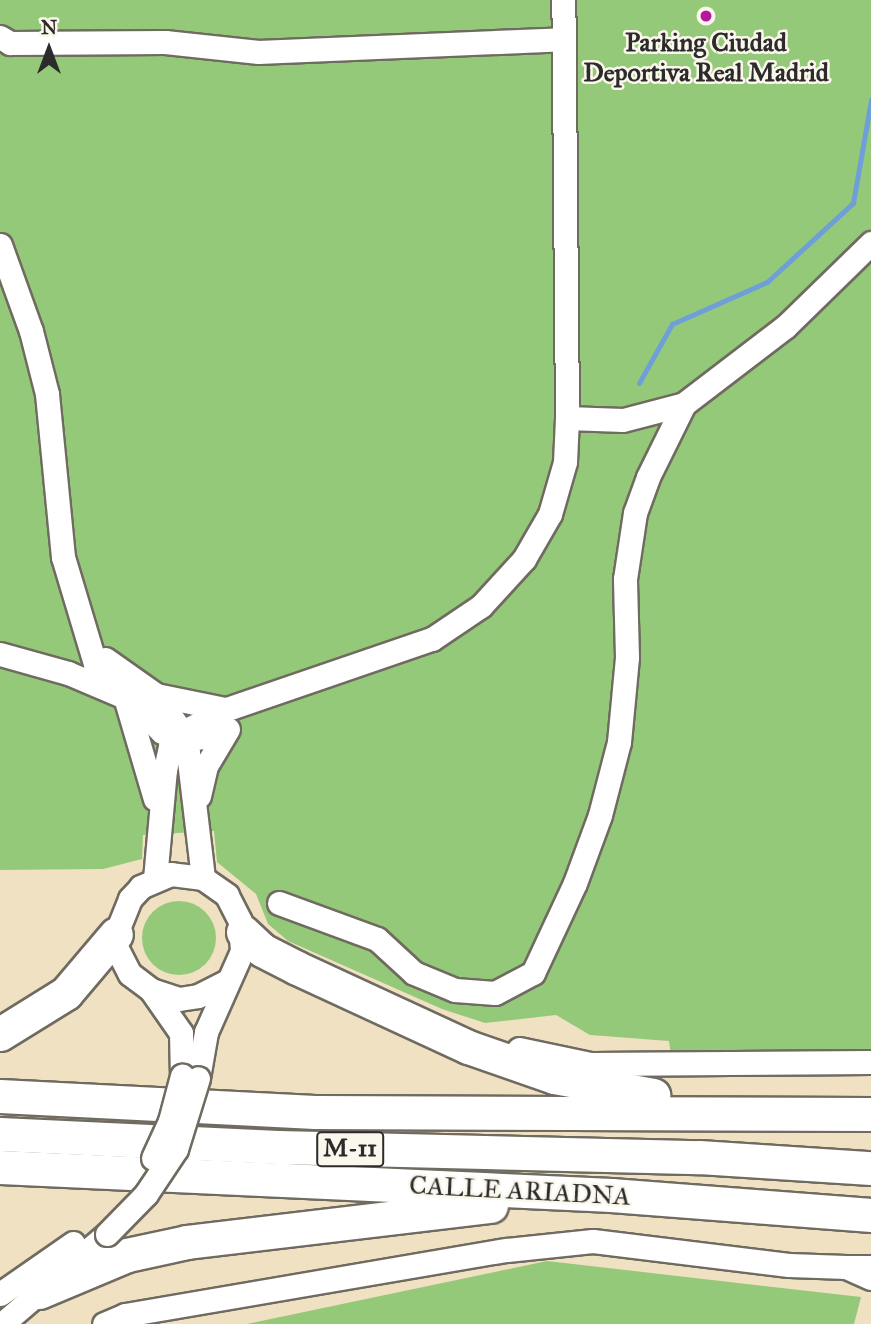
<!DOCTYPE html>
<html>
<head>
<meta charset="utf-8">
<style>
  body { margin:0 }
  #map { position:relative; width:871px; height:1324px; overflow:hidden; background:#f0e1c2; font-family:"IM FELL Great Primer",serif }
  div>[style] { position:absolute }
  [style*='--x'] { left:calc(var(--x)*1px); top:calc(var(--y)*1px); width:calc(var(--w)*1px); rotate:calc(var(--a)*1deg) }
  .green>* { inset:0; background:#95c97a }
  .round { border-radius:50% }
  .stream>* { height:5px; margin:-2.5px; padding:0 2.5px; transform-origin:2.5px; border-radius:2.5px; background:#6e9fd8 }
  .roads { filter:drop-shadow(2px 0 #706b60) drop-shadow(-2px 0 #706b60) drop-shadow(0 2px #706b60) drop-shadow(0 -2px #706b60) }
  .minor>* { height:23px; margin:-11.5px; padding:0 11.5px; transform-origin:11.5px; border-radius:11.5px; background:#fff }
  .highway>* { height:33px; margin:-16.5px; padding:0 16.5px; transform-origin:16.5px; border-radius:16.5px; background:#fff }
  .bridges { filter:drop-shadow(2px 0 #706b60) drop-shadow(-2px 0 #706b60) drop-shadow(0 2px #706b60) drop-shadow(0 -2px #706b60) }
  .minor-bridge>* { height:23px; margin:-11.5px; padding:0 11.5px; transform-origin:11.5px; border-radius:11.5px; background:#fff }
  .dots>* { width:19px; height:19px; translate:-50% -50%; box-sizing:border-box; border:4px solid #fbf7ec; border-radius:50% }
  span { translate:-50% -50%; white-space:nowrap; text-align:center; line-height:1.15; -webkit-text-stroke:5px #fbf7ec; paint-order:stroke }
  .shield-label span { padding:2px 5px; background:#fbf7ec; border:2px solid; border-radius:5px; -webkit-text-stroke-width:0 }
  .shield-label { font-size:24px; color:#2b2b2b; font-weight:700 }
  .poi-label { font-size:26px; color:#2b2b2b; font-weight:700 }
  .street-label { font-size:26px; color:#2b2b2b }
  .north { position:absolute; left:14px; top:14px; width:70px; height:70px; -webkit-text-stroke:5px #fbf7ec; paint-order:stroke; rotate:0deg; font-size:19px; font-weight:700; line-height:28px; text-align:center; color:#2b2b2b }
  .north::after { content:''; display:block; margin:auto; width:24px; height:32px; background:#2b2b2b; clip-path:polygon(50% 0,100% 100%,50% 72%,0 100%) }
</style>
</head>
<body>
<div id="map">
  <div class="green">
    <div style="clip-path:polygon(0 0,871px 0,871px 1054px,671px 1055px,669px 1041px,590px 1035px,556px 1015px,485px 1023px,442px 1009px,288px 941px,268px 924px,256px 894px,217px 862px,214px 831px,143px 835px,142px 859px,103px 869px,0 870px)"></div>
    <div class="round" style="left:142px;top:901px;width:74px;height:74px"></div>
    <div style="clip-path:polygon(547px 1261px,861px 1297px,854px 1324px,247px 1324px)"></div>
  </div>
  <div class="stream">
    <div style="--x:639;--y:383;--w:68;--a:-60.8"></div>
    <div style="--x:672;--y:324;--w:104;--a:-23.9"></div>
    <div style="--x:767;--y:282;--w:117;--a:-42.6"></div>
    <div style="--x:853;--y:203;--w:105;--a:-80.1"></div>
  </div>
  <div class="roads">
    <div class="minor">
      <div style="--x:0;--y:37;--w:12;--a:31"></div>
      <div style="--x:10;--y:43;--w:155;--a:-0.4"></div>
      <div style="--x:165;--y:42;--w:94;--a:6.1"></div>
      <div style="--x:258;--y:52;--w:305;--a:-2.4"></div>
      <div style="--x:0;--y:245;--w:91;--a:70.2"></div>
      <div style="--x:31;--y:331;--w:65;--a:75.7"></div>
      <div style="--x:47;--y:394;--w:164;--a:84.4"></div>
      <div style="--x:63;--y:557;--w:112;--a:73.3"></div>
      <div style="--x:95;--y:664;--w:95;--a:45.4"></div>
      <div style="--x:162;--y:732;--w:29;--a:12"></div>
      <div style="--x:190;--y:738;--w:33;--a:-3"></div>
      <div style="--x:567;--y:418;--w:56;--a:2"></div>
      <div style="--x:623;--y:420;--w:63;--a:-14.7"></div>
      <div style="--x:0;--y:654;--w:71;--a:15.6"></div>
      <div style="--x:68;--y:673;--w:62;--a:22.8"></div>
      <div style="--x:125;--y:697;--w:106;--a:73.6"></div>
      <div style="--x:105;--y:659;--w:62;--a:35.2"></div>
      <div style="--x:156;--y:695;--w:37;--a:55"></div>
      <div style="--x:177;--y:725;--w:29;--a:68"></div>
      <div style="--x:188;--y:752;--w:127;--a:83.2"></div>
      <div style="--x:156;--y:695;--w:69;--a:11.6"></div>
      <div style="--x:199;--y:796;--w:31;--a:-77"></div>
      <div style="--x:206;--y:766;--w:43;--a:-59.3"></div>
      <div style="--x:155;--y:879;--w:109;--a:-84.8"></div>
      <div style="--x:165;--y:770;--w:24;--a:-78"></div>
      <div style="--x:170;--y:747;--w:16;--a:-55"></div>
      <div style="--x:179;--y:734;--w:54;--a:-27.5"></div>
      <div style="--x:227;--y:709;--w:217;--a:-18.9"></div>
      <div style="--x:432;--y:639;--w:59;--a:-34"></div>
      <div style="--x:481;--y:606;--w:64;--a:-47.5"></div>
      <div style="--x:524;--y:559;--w:52;--a:-60"></div>
      <div style="--x:550;--y:514;--w:54;--a:-73.9"></div>
      <div style="--x:565;--y:462;--w:44;--a:-87.4"></div>
      <div style="--x:567;--y:418;--w:418;--a:-90.5"></div>
      <div style="--x:279;--y:903;--w:104;--a:20.2"></div>
      <div style="--x:377;--y:939;--w:50;--a:42.6"></div>
      <div style="--x:414;--y:973;--w:44;--a:22.5"></div>
      <div style="--x:455;--y:990;--w:40;--a:4.3"></div>
      <div style="--x:495;--y:993;--w:43;--a:-27.8"></div>
      <div style="--x:533;--y:973;--w:99;--a:-65"></div>
      <div style="--x:575;--y:883;--w:72;--a:-69.8"></div>
      <div style="--x:600;--y:815;--w:75;--a:-75.4"></div>
      <div style="--x:619;--y:742;--w:85;--a:-84.6"></div>
      <div style="--x:627;--y:657;--w:78;--a:-91.5"></div>
      <div style="--x:625;--y:579;--w:67;--a:-81.4"></div>
      <div style="--x:635;--y:513;--w:38;--a:-70"></div>
      <div style="--x:648;--y:477;--w:81;--a:-63.7"></div>
      <div style="--x:684;--y:404;--w:128;--a:-37.4"></div>
      <div style="--x:786;--y:326;--w:119;--a:-44.3"></div>
      <div style="--x:151;--y:990;--w:52;--a:55.1"></div>
      <div style="--x:181;--y:1033;--w:43;--a:88.7"></div>
      <div style="--x:519;--y:1049;--w:74;--a:11.8"></div>
      <div style="--x:591;--y:1064;--w:280;--a:-0.4"></div>
      <div style="--x:198;--y:1078;--w:47;--a:-80.1"></div>
      <div style="--x:206;--y:1032;--w:89;--a:-66"></div>
      <div style="--x:242;--y:951;--w:30;--a:-94"></div>
      <div style="--x:240;--y:921;--w:29;--a:-117"></div>
      <div style="--x:227;--y:895;--w:29;--a:-145"></div>
      <div style="--x:203;--y:878;--w:32;--a:-173"></div>
      <div style="--x:171;--y:874;--w:33;--a:157"></div>
      <div style="--x:141;--y:887;--w:16;--a:133"></div>
      <div style="--x:130;--y:899;--w:38;--a:112"></div>
      <div style="--x:116;--y:934;--w:13;--a:90"></div>
      <div style="--x:116;--y:947;--w:30;--a:63"></div>
      <div style="--x:130;--y:974;--w:26;--a:37"></div>
      <div style="--x:151;--y:990;--w:29;--a:18"></div>
      <div style="--x:179;--y:999;--w:19;--a:-9"></div>
      <div style="--x:198;--y:996;--w:31;--a:-27"></div>
      <div style="--x:871;--y:1267;--w:25;--a:180"></div>
      <div style="--x:846;--y:1267;--w:27;--a:24"></div>
      <div style="--x:0;--y:1294;--w:89;--a:-34.9"></div>
      <div style="--x:2;--y:1324;--w:138;--a:-40.6"></div>
      <div style="--x:104;--y:1324;--w:23;--a:-23"></div>
      <div style="--x:125;--y:1315;--w:387;--a:-9.7"></div>
      <div style="--x:507;--y:1250;--w:86;--a:-6"></div>
      <div style="--x:593;--y:1241;--w:197;--a:7"></div>
      <div style="--x:789;--y:1265;--w:57;--a:2"></div>
    </div>
    <div class="highway">
      <div style="--x:243;--y:932;--w:26;--a:43"></div>
      <div style="--x:262;--y:950;--w:39;--a:27"></div>
      <div style="--x:297;--y:968;--w:188;--a:24.8"></div>
      <div style="--x:468;--y:1047;--w:91;--a:19.2"></div>
      <div style="--x:554;--y:1077;--w:101;--a:10.3"></div>
      <div style="--x:0;--y:1034;--w:78;--a:-31.8"></div>
      <div style="--x:66;--y:993;--w:77;--a:-49.7"></div>
      <div style="--x:0;--y:1096;--w:315;--a:2.9"></div>
      <div style="--x:315;--y:1112;--w:556;--a:0.21"></div>
      <div style="--x:0;--y:1134;--w:278;--a:2.7"></div>
      <div style="--x:278;--y:1147;--w:421;--a:1.4"></div>
      <div style="--x:699;--y:1157;--w:172;--a:3.7"></div>
      <div style="--x:0;--y:1167;--w:612;--a:2.62"></div>
      <div style="--x:611;--y:1195;--w:261;--a:4.4"></div>
      <div style="--x:39;--y:1292;--w:95;--a:-22.8"></div>
      <div style="--x:127;--y:1255;--w:61;--a:-12.2"></div>
      <div style="--x:187;--y:1242;--w:306;--a:-6.8"></div>
    </div>
  </div>
  <div class="bridges">
    <div class="minor-bridge">
      <div style="--x:153;--y:1158;--w:41;--a:-65.3"></div>
      <div style="--x:170;--y:1121;--w:47;--a:-75.1"></div>
      <div style="--x:107;--y:1234;--w:56;--a:-45.7"></div>
      <div style="--x:146;--y:1194;--w:54;--a:-56.3"></div>
      <div style="--x:176;--y:1149;--w:74;--a:-72.8"></div>
    </div>
  </div>
  <div class="dots">
    <div style="left:706px;top:16px;background:#b5179e"></div>
  </div>
  <div class="shield-label">
    <span style="left:350px;top:1149px">M-11</span>
  </div>
  <div class="poi-label">
    <span style="left:706px;top:58px">Parking Ciudad<br>Deportiva Real Madrid</span>
  </div>
  <div class="street-label">
    <span style="left:520px;top:1191px;rotate:3deg">CALLE ARIADNA</span>
  </div>
  <div class="north">N</div>
</div>
</body>
</html>
